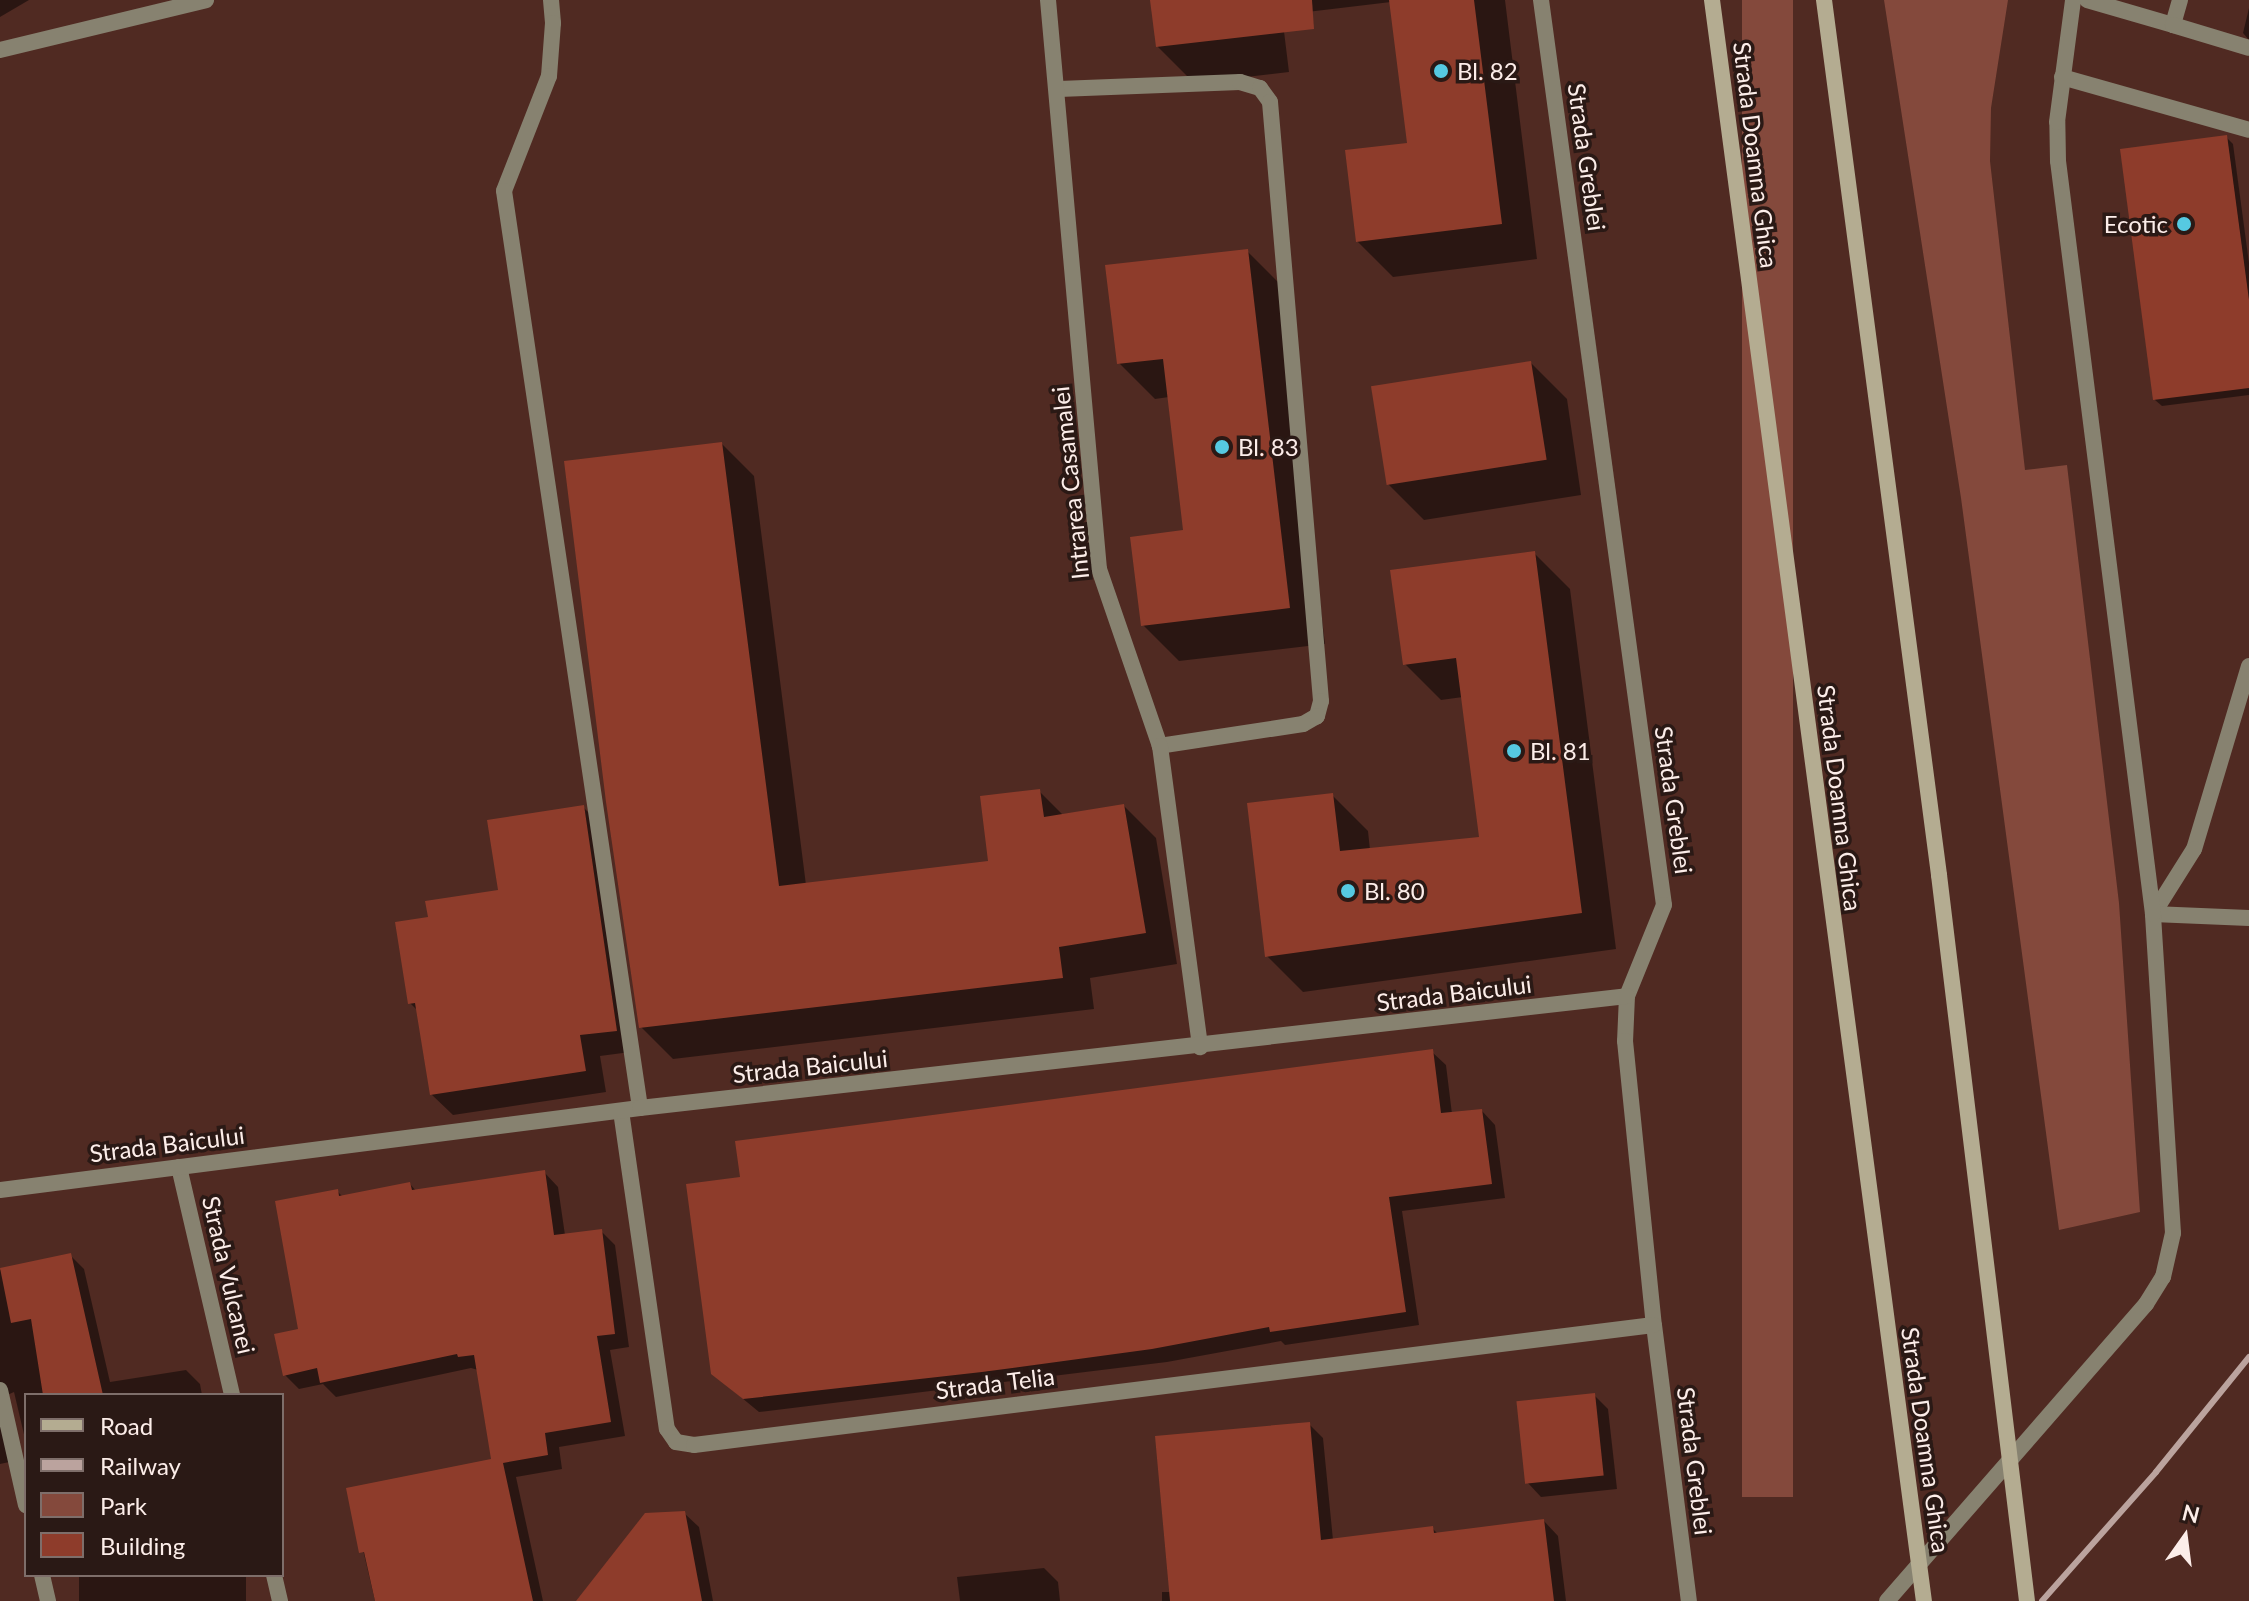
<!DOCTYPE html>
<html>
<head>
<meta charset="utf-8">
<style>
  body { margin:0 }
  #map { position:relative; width:2249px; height:1601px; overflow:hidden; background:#502a22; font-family:Lato,sans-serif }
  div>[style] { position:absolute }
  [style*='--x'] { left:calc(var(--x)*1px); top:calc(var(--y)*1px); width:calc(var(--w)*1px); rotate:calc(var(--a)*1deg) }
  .green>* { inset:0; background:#84493c; transform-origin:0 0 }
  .shadow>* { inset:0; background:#0007; transform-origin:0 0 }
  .building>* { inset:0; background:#8e3c2b; transform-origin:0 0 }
  .service>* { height:16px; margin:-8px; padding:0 8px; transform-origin:8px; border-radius:8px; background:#878270 }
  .pedestrian>* { height:16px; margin:-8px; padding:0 8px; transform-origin:8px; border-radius:8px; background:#878270 }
  .minor>* { height:16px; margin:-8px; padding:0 8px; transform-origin:8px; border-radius:8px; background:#878270 }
  .secondary>* { height:16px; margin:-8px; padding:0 8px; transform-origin:8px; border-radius:8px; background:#b4ac91 }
  .rail>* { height:6px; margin:-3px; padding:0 3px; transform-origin:3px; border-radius:3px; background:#bba39e }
  .dots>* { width:22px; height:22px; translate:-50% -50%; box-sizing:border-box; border:4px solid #2a1915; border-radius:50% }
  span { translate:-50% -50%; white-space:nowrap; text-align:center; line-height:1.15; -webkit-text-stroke:7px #2a1915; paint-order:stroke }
  .poi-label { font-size:24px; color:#fcede9 }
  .left { translate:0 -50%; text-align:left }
  .right { translate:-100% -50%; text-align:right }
  .street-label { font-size:24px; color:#fcede9 }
  .legend { position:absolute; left:24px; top:1393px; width:260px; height:184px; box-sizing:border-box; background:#2a1915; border:2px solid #7e6e6a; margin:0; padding:10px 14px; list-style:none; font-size:24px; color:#fcede9 }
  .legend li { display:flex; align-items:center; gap:16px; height:40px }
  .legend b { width:40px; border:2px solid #7e6e6a }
  .north { position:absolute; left:2145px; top:1497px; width:80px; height:80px; -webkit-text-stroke:6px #2a1915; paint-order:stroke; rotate:14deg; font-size:22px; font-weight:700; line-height:32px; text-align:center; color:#fcede9 }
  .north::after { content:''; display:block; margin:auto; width:28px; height:36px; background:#fcede9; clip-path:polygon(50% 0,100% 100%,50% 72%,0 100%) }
</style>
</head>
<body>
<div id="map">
  <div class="green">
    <div style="left:1742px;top:0;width:51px;height:1497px"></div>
    <div style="clip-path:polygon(1884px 0,2008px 0,1991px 108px,1990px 161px,2025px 470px,2067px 465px,2119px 903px,2140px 1212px,2059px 1230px,1961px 498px)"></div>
  </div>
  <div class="shadow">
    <div style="clip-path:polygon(0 0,29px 0,0 17px)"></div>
    <div style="clip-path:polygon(1152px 0,1505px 0,1537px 259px,1393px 277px,1357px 241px,1409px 145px,1391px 2px,1282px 15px,1289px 72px,1194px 83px,1158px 47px)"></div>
    <div style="clip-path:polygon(2249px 8px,2249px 40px,2243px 33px)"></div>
    <div style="clip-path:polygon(2226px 137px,2233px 144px,2249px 263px,2249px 395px,2162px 406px,2155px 400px)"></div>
    <div style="clip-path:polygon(1247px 251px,1283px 287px,1325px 644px,1179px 661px,1143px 625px,1185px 532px,1169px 397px,1155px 399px,1119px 363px)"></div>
    <div style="clip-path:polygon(1531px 363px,1567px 399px,1581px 495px,1424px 520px,1388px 484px)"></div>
    <div style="clip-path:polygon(722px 444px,754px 476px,806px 885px,990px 863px,1039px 791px,1064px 816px,1124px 806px,1156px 838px,1177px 964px,1090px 978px,1094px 1009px,673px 1059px,641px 1027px)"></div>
    <div style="clip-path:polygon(1534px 553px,1570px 589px,1616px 949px,1303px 992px,1267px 956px,1332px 795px,1368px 831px,1370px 850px,1482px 839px,1463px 697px,1441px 700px,1405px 664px)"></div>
    <div style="clip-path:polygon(583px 807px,605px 829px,638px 1051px,600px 1056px,606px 1092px,453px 1115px,431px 1094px,418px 1011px,410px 1003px,500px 891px)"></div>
    <div style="clip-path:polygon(1432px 1052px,1446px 1065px,1452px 1114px,1482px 1111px,1495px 1125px,1505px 1198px,1402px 1211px,1419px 1325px,1285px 1345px,1281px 1341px,1167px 1362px,759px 1412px,713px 1374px,742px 1179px)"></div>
    <div style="clip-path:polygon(544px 1172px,558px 1187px,565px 1235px,601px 1231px,615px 1245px,629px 1347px,610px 1350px,625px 1436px,559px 1447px,562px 1469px,516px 1477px,543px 1601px,375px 1601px,349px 1490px,493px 1460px,478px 1370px,471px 1368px,336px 1397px,323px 1384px,299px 1389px,285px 1375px,301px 1331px,337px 1191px,343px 1197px,410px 1184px,417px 1192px)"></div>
    <div style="clip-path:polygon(70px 1255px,84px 1269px,110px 1382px,186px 1370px,200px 1384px,202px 1395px,26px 1395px,26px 1443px,14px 1392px,5px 1396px,14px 1461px,0 1464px,0 1270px)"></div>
    <div style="clip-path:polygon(1594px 1395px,1608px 1409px,1617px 1489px,1541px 1497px,1527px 1482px)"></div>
    <div style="clip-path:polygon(1309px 1424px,1323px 1438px,1333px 1540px,1432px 1528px,1438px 1534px,1544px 1521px,1558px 1536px,1566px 1601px,1162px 1601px,1162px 1592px,1171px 1592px)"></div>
    <div style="clip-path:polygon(684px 1513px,699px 1527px,713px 1601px,578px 1601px)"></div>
    <div style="clip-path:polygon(1044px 1568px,1058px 1582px,1060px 1601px,960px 1601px,957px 1577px)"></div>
    <div style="left:79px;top:1575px;width:167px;height:27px"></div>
  </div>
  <div class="building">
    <div style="clip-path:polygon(1150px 0,1312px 0,1314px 29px,1156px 47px)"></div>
    <div style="clip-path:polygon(1389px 0,1474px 0,1502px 224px,1356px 242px,1345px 150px,1407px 143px)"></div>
    <div style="clip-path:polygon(2227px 135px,2249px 300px,2249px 388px,2153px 400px,2120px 149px)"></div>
    <div style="clip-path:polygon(1248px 249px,1290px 608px,1141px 626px,1130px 537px,1183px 530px,1163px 359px,1117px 364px,1105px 265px)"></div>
    <div style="left:1531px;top:361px;width:100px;height:162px;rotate:81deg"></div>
    <div style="clip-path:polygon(722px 442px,779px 886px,988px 861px,980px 796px,1040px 789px,1044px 817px,1124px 804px,1146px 933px,1059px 947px,1063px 978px,639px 1028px,606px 802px,564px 461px)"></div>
    <div style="clip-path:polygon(1535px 551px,1582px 913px,1265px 957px,1247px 803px,1333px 793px,1340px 851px,1479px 837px,1456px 658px,1403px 665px,1390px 570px)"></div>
    <div style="clip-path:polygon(584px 805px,617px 1031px,580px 1035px,586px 1071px,430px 1095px,415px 1003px,408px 1004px,395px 922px,428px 917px,425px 901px,498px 890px,487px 820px)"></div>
    <div style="clip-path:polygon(1433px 1049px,1441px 1113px,1482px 1109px,1492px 1184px,1389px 1197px,1406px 1312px,1270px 1332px,1269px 1327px,1152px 1349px,982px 1372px,743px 1399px,711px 1374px,686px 1184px,740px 1177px,735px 1141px)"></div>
    <div style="clip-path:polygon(545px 1170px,554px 1235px,602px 1229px,615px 1334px,597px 1336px,611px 1422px,545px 1433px,548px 1455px,503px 1463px,533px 1601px,375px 1601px,364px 1552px,359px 1553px,346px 1488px,491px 1459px,474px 1355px,458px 1357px,457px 1354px,320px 1383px,317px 1368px,283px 1376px,274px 1334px,298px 1329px,275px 1201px,338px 1189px,339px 1196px,410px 1182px,412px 1190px)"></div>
    <div style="clip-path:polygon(71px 1253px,103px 1395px,43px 1395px,31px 1319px,11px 1323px,0 1268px)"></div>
    <div style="left:1595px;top:1393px;width:83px;height:79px;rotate:84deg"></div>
    <div style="clip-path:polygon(1310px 1422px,1321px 1540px,1433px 1526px,1434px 1533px,1544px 1519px,1554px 1601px,1170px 1601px,1155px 1436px)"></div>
    <div style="clip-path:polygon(685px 1511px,702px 1601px,576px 1601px,645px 1513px)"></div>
  </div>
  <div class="service">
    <div style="--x:551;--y:0;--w:23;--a:85"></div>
    <div style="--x:553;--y:23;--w:53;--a:94.3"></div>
    <div style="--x:549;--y:76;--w:123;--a:111.4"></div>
    <div style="--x:504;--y:191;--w:927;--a:81.56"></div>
    <div style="--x:2087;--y:0;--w:90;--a:16.2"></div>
    <div style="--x:2180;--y:0;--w:26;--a:106"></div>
    <div style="--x:2173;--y:25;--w:79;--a:16.8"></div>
    <div style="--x:1059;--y:89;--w:181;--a:-2.2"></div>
    <div style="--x:1240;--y:82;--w:21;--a:17"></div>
    <div style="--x:1260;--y:88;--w:17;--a:54"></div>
    <div style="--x:1270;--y:102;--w:601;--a:85.13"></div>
    <div style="--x:1321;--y:701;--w:16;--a:105"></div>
    <div style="--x:1317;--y:716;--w:16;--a:150"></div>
    <div style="--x:1303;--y:724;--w:145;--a:171.3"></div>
  </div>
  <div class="pedestrian">
    <div style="--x:2062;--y:77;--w:194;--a:15.8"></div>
  </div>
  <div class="minor">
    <div style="--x:1048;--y:0;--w:571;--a:84.88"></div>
    <div style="--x:1099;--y:569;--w:187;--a:71"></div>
    <div style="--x:1160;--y:746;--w:304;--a:82.4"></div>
    <div style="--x:1541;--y:0;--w:913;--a:82.26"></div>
    <div style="--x:1664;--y:905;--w:98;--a:112.1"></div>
    <div style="--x:1627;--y:996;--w:45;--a:92.5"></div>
    <div style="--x:1625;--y:1041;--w:285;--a:84.2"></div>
    <div style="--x:1654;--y:1325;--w:278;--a:82.8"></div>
    <div style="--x:0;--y:50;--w:212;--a:-13.6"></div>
    <div style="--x:2249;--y:666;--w:191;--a:106.7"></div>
    <div style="--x:2194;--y:849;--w:77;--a:122.2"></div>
    <div style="--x:2153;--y:914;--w:96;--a:2.4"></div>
    <div style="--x:621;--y:1111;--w:321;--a:81.8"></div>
    <div style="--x:667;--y:1429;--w:16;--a:55"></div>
    <div style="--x:676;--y:1442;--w:18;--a:9"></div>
    <div style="--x:694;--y:1445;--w:967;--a:-7.13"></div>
    <div style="--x:179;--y:1167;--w:234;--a:76.9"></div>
    <div style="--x:0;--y:1190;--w:645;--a:-7.3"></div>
    <div style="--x:640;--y:1108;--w:993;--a:-6.47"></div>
    <div style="--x:0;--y:1390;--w:118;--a:77.3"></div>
    <div style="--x:42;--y:1575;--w:27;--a:77"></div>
    <div style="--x:274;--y:1575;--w:27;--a:77"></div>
    <div style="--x:1887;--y:1601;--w:394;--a:-48.9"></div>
    <div style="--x:2146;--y:1304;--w:32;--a:-58"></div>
    <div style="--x:2163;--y:1277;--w:45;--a:-77.2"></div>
    <div style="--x:2173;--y:1233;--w:320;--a:-93.6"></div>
    <div style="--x:2153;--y:914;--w:759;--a:-97.19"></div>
    <div style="--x:2058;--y:161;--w:39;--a:-91"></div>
    <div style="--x:2057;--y:122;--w:123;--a:-82.5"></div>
  </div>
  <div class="secondary">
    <div style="--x:1712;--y:0;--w:1615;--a:82.46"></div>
    <div style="--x:1824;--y:0;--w:883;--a:82.51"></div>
    <div style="--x:1939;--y:875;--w:731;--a:83.09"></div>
  </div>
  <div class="rail">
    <div style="--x:2042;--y:1601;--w:172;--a:-48.5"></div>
    <div style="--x:2156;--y:1472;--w:148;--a:-51"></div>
  </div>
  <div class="dots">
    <div style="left:1441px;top:71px;background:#56c9e1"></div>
    <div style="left:2184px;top:224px;background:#56c9e1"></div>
    <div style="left:1222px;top:447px;background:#56c9e1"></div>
    <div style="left:1514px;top:751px;background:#56c9e1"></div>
    <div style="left:1348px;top:891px;background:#56c9e1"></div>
  </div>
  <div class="poi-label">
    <span class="left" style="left:1457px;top:71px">Bl. 82</span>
    <span class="right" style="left:2168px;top:224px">Ecotic</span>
    <span class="left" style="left:1238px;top:447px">Bl. 83</span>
    <span class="left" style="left:1530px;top:751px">Bl. 81</span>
    <span class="left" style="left:1364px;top:891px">Bl. 80</span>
  </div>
  <div class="street-label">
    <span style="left:1756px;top:155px;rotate:83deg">Strada Doamna Ghica</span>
    <span style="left:1587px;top:157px;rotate:82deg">Strada Greblei</span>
    <span style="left:1070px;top:483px;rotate:-96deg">Intrarea Casamalei</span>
    <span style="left:1840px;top:798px;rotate:83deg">Strada Doamna Ghica</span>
    <span style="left:1674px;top:800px;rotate:82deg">Strada Greblei</span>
    <span style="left:1454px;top:993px;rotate:-7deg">Strada Baicului</span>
    <span style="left:810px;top:1066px;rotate:-6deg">Strada Baicului</span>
    <span style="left:167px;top:1144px;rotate:-7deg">Strada Baicului</span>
    <span style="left:229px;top:1275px;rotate:77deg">Strada Vulcanei</span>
    <span style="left:995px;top:1383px;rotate:-7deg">Strada Telia</span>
    <span style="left:1926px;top:1440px;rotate:82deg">Strada Doamna Ghica</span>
    <span style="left:1695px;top:1461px;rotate:83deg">Strada Greblei</span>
  </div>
  <ul class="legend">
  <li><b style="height:10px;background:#b4ac91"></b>Road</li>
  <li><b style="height:10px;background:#bba39e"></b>Railway</li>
  <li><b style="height:22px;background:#84493c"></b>Park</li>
  <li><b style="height:22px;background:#8e3c2b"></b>Building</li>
  </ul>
  <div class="north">N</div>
</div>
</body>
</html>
